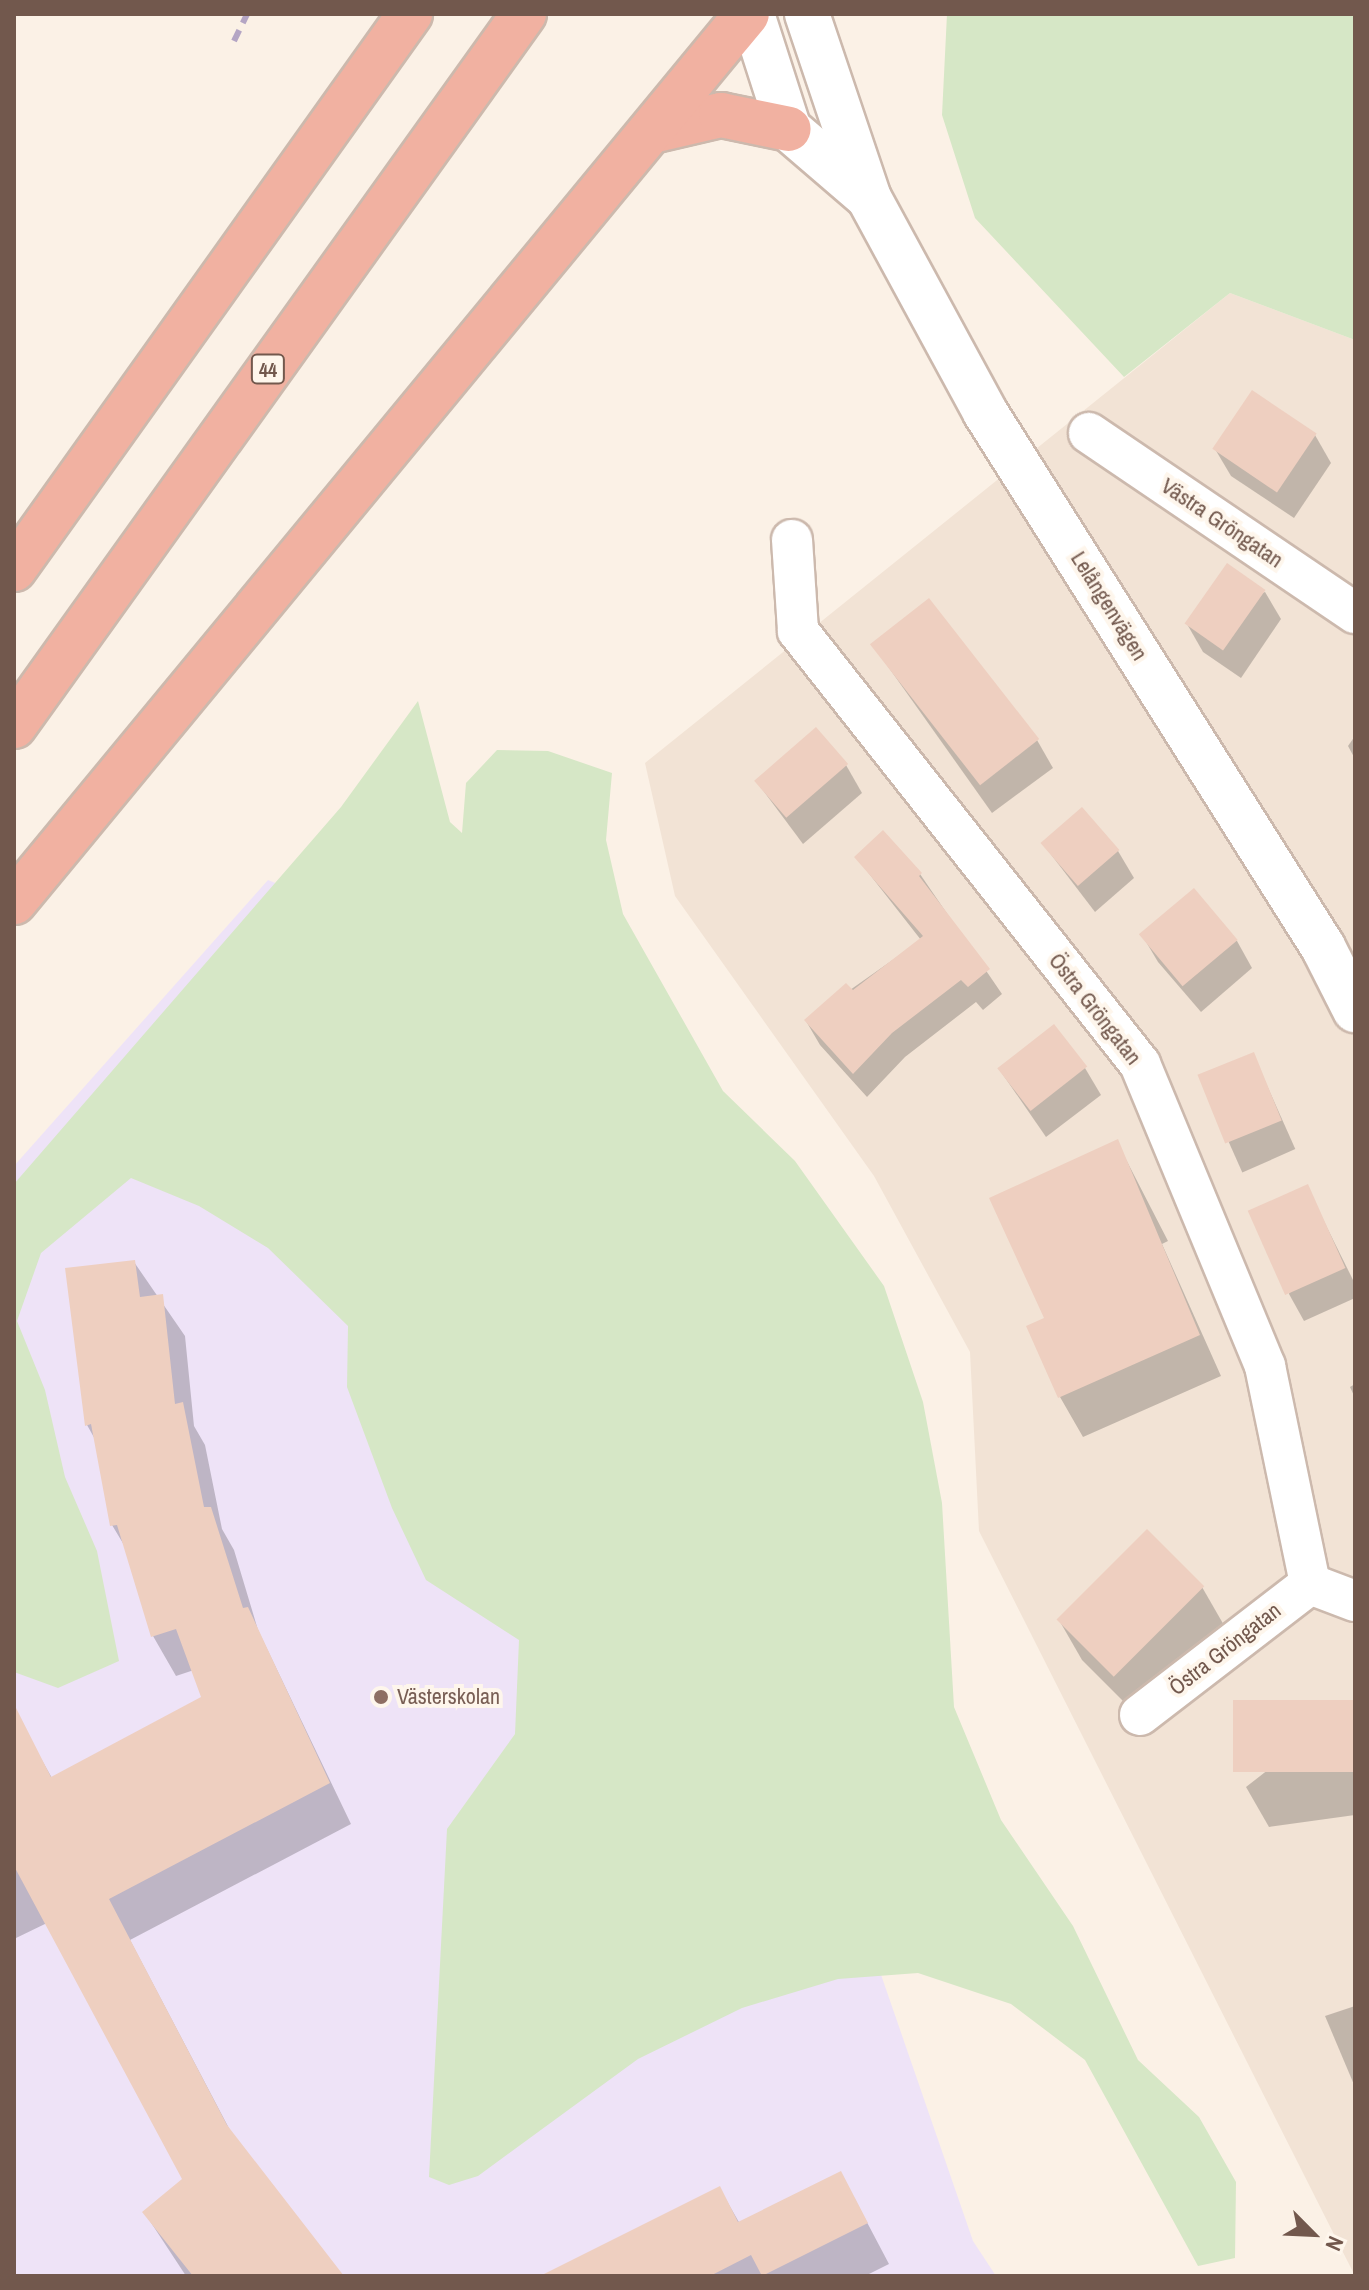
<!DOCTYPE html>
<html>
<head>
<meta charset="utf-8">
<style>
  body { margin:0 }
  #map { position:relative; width:1369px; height:2290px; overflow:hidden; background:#fbf1e6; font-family:"Archivo Narrow",sans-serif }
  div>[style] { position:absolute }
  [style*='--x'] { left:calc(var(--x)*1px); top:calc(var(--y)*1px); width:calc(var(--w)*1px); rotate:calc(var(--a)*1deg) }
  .residential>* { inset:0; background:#f2e3d5 }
  .education>* { inset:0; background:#eee3f7 }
  .green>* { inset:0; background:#d6e7c6 }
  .shadow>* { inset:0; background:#0003; transform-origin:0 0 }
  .building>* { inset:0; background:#eecfc0; transform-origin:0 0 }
  .roads { filter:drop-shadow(2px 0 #ccb9ad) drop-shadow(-2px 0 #ccb9ad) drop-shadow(0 2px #ccb9ad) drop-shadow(0 -2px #ccb9ad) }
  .street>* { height:40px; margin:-20px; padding:0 20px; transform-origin:20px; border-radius:20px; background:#fff }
  .secondary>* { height:44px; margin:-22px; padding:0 22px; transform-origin:22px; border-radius:22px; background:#fff }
  .highway>* { height:44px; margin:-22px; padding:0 22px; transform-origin:22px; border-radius:22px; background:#f1b1a1 }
  .rail>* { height:6px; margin-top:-3px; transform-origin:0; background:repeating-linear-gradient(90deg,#b4a5c4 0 12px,transparent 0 20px) }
  .dots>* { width:22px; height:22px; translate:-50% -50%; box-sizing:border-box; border:4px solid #fef6ec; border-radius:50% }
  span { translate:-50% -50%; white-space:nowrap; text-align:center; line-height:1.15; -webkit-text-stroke:8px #fef6ec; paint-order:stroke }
  .shield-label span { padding:2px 6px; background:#fef6ec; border:2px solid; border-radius:6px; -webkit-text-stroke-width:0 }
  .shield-label { font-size:20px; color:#72584d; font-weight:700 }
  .street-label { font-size:22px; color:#72584d }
  .education-label { font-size:22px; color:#785e54 }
  .left { translate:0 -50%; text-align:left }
  .frame { position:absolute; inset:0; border:16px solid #72584d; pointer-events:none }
  .north { position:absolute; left:1273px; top:2194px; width:80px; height:80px; -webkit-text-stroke:6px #fef6ec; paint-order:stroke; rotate:114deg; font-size:22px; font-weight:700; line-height:32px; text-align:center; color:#72584d }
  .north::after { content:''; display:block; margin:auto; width:28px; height:36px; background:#72584d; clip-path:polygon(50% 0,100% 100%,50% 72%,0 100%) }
</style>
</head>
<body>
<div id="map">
  <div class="residential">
    <div style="clip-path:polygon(1230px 293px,1355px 340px,1355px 2276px,979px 1531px,970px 1352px,874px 1176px,675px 896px,645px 763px)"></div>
  </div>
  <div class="education">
    <div style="clip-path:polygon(268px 880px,513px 977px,830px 1827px,973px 2241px,996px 2276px,14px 2276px,14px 1166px)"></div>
  </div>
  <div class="green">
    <div style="clip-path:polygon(947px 14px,1355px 14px,1355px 340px,1230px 293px,1124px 377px,975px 218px,942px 115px)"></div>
    <div style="clip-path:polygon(418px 701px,450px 822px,462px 833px,466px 783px,497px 750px,548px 751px,612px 773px,606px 840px,623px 914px,723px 1091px,795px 1161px,884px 1286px,923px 1402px,942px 1503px,954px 1707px,1001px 1820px,1073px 1926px,1138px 2060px,1199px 2117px,1236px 2182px,1235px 2258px,1198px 2266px,1085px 2060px,1011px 2004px,918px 1973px,838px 1979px,742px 2008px,638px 2059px,478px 2176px,449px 2185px,429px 2177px,447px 1829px,515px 1734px,519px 1640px,426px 1580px,392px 1508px,347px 1387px,348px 1326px,268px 1248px,199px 1206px,131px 1178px,41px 1253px,17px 1321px,45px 1390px,65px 1477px,97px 1551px,119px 1661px,58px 1688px,14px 1672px,14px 1184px,341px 807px)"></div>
  </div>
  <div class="shadow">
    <div style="clip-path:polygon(1315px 435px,1331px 463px,1294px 518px,1231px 476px,1215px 449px)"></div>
    <div style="clip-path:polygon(1265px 592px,1281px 619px,1241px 678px,1203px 652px,1187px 624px)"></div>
    <div style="clip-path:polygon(872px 644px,1037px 740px,1053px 768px,992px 813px)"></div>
    <div style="clip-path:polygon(1355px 736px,1355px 759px,1348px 746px)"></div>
    <div style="clip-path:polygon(846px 765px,862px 793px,803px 844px,756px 781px)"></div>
    <div style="clip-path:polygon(1043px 844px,1118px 851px,1134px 878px,1095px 912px)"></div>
    <div style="clip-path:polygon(856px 857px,920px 874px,1002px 994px,983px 1010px,976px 1002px,905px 1057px,867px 1097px,820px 1045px,806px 1021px,921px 940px)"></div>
    <div style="clip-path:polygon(1142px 935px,1237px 941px,1252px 968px,1201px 1012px,1158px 962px)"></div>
    <div style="left:1253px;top:1054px;width:104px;height:58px;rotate:66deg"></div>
    <div style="clip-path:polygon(1085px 1068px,1101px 1095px,1046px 1137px,999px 1069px)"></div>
    <div style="clip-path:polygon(1117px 1142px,1168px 1241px,1162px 1244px,1221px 1376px,1083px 1437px,1060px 1397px,1047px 1319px)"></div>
    <div style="clip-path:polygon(1307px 1187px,1355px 1284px,1355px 1298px,1304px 1321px,1289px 1294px)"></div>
    <div style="clip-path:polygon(134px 1262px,185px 1336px,194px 1426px,205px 1445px,222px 1529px,234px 1550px,258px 1630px,351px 1824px,130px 1940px,232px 2134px,342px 2276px,186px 2276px,144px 2212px,185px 2180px,47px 1923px,14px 1939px,14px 1750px,31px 1741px,52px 1778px,204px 1698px,194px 1670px,176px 1676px,153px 1636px,127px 1550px,112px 1525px,96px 1441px,87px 1425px)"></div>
    <div style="clip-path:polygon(1355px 1384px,1355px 1398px,1350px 1387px)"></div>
    <div style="clip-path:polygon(1202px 1587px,1225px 1627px,1137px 1715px,1082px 1660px,1059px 1620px)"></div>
    <div style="clip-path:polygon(1355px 1702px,1355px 1815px,1269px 1827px,1246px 1787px)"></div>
    <div style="clip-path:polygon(1355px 2006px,1355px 2087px,1325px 2016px)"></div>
    <div style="clip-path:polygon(841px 2173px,889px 2264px,865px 2276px,567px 2276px,720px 2189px,740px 2224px)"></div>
  </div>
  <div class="building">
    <div style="left:1252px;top:390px;width:78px;height:71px;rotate:34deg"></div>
    <div style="left:1227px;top:563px;width:47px;height:74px;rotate:35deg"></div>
    <div style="left:929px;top:598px;width:179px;height:75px;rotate:52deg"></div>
    <div style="left:816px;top:727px;width:49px;height:82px;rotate:49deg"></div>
    <div style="left:1082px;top:807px;width:57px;height:55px;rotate:49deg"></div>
    <div style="clip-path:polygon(883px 830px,922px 873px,919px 876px,990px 969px,968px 987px,961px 980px,892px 1033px,853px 1074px,804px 1020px,846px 983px,853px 990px,923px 936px,854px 857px)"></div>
    <div style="left:1194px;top:888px;width:68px;height:72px;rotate:50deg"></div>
    <div style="left:1054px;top:1024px;width:54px;height:72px;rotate:52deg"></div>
    <div style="left:1254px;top:1052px;width:74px;height:61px;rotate:68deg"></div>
    <div style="clip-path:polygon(1118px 1139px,1200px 1335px,1058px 1398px,1026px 1326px,1044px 1318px,989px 1198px)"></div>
    <div style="left:1308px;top:1184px;width:92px;height:66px;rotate:66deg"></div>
    <div style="clip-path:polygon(135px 1260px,140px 1297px,163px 1294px,175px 1404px,183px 1402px,204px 1507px,211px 1507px,243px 1608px,248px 1607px,330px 1783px,109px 1899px,227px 2125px,344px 2276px,193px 2276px,142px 2212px,182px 2179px,14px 1866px,14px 1704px,51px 1777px,201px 1697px,176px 1629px,151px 1637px,117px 1525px,110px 1526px,91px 1424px,85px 1426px,65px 1268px)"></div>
    <div style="left:1147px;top:1529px;width:81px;height:128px;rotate:45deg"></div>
    <div style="left:1355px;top:1700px;width:72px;height:122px;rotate:90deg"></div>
    <div style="clip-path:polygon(841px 2171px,868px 2223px,762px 2276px,751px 2255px,710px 2276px,540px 2276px,720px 2186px,738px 2222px)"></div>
  </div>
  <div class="roads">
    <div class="street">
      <div style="--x:1089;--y:433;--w:321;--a:34.1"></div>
      <div style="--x:792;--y:540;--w:91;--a:86.2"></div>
      <div style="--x:798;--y:631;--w:552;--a:51.7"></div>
      <div style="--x:1140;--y:1064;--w:327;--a:67.5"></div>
      <div style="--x:1265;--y:1366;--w:223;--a:78.3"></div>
      <div style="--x:1140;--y:1715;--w:215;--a:-37.6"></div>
      <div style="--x:1310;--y:1584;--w:48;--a:20.7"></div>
    </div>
    <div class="secondary">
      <div style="--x:752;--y:14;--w:121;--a:72.2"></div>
      <div style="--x:789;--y:129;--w:104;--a:40.7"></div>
      <div style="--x:807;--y:14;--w:194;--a:71.4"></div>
      <div style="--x:869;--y:198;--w:243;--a:61.5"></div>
      <div style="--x:985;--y:412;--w:633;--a:57.72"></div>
      <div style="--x:1323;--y:947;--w:71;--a:63.1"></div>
    </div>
    <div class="highway">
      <div style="--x:656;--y:130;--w:67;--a:-13"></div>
      <div style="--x:721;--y:115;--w:69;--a:11.6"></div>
      <div style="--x:14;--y:569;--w:682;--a:-54.49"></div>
      <div style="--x:14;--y:726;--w:876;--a:-54.39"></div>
      <div style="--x:14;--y:902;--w:1151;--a:-50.46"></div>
    </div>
  </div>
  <div class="rail">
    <div style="--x:234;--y:41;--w:30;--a:-64"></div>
  </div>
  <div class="dots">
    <div style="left:381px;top:1697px;background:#8d6e63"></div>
  </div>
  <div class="shield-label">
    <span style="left:268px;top:369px">44</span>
  </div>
  <div class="street-label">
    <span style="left:1222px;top:523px;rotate:34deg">Västra Gröngatan</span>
    <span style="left:1109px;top:606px;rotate:58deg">Lelångenvägen</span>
    <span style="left:1095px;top:1009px;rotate:52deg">Östra Gröngatan</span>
    <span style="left:1225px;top:1649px;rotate:-38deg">Östra Gröngatan</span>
  </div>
  <div class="education-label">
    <span class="left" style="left:397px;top:1697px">Västerskolan</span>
  </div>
  <div class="frame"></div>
  <div class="north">N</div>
</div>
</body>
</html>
